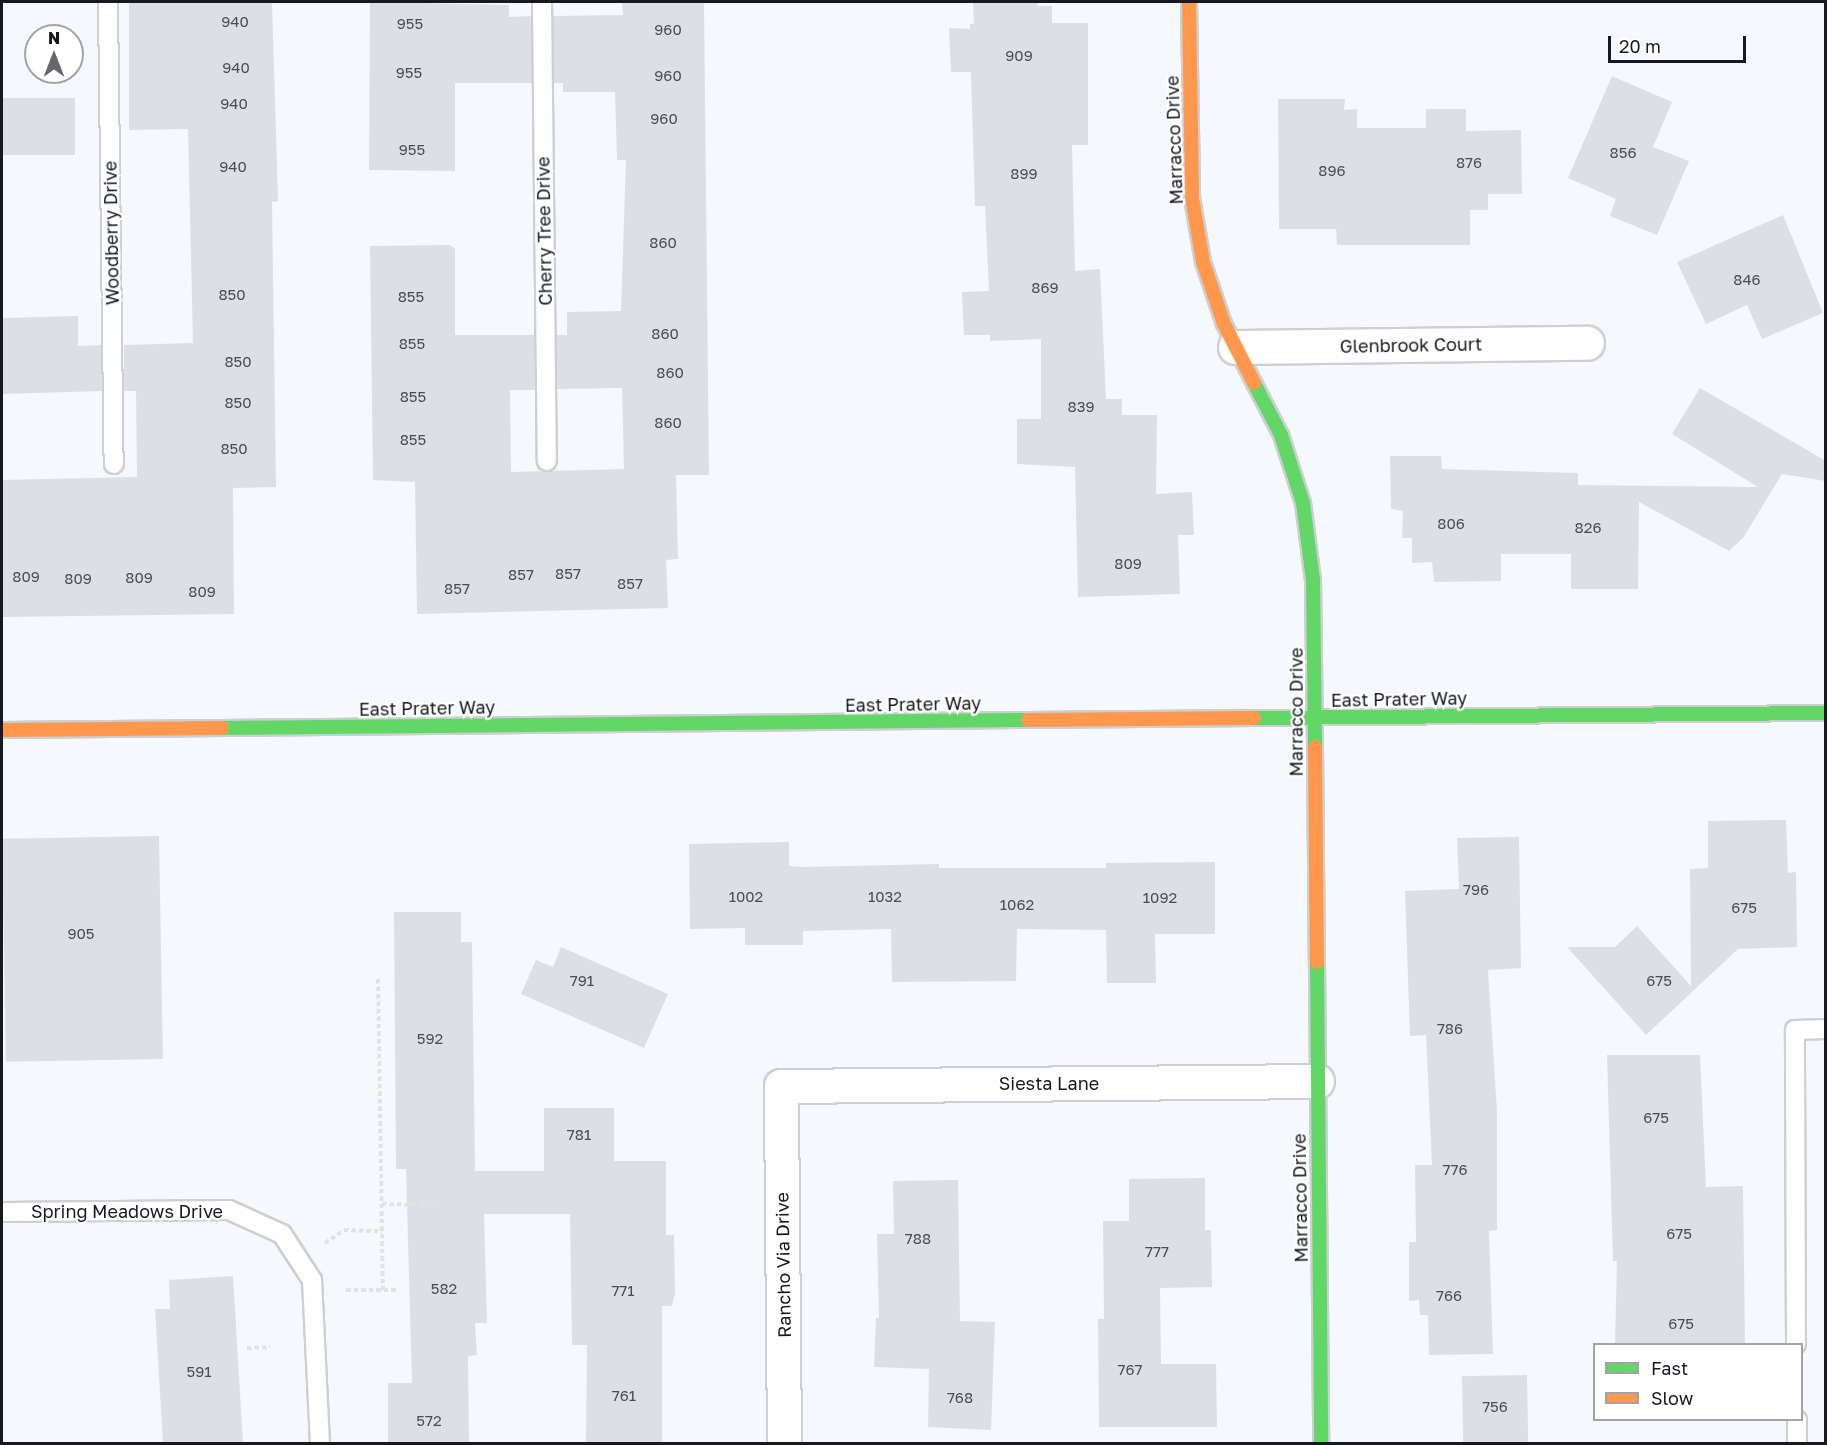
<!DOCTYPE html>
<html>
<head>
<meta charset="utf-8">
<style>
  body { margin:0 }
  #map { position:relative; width:1827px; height:1445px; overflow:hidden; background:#f5f8fc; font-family:"Golos Text",sans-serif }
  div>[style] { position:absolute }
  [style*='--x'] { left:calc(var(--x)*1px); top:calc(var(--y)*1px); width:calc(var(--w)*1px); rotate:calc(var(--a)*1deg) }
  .building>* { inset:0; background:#dce0e4; transform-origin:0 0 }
  .path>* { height:4px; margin-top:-2px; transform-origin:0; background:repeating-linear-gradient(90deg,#e1e2e3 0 4.5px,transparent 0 7.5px) }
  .roads { filter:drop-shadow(2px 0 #cdd0d3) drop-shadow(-2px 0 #cdd0d3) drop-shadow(0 2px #cdd0d3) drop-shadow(0 -2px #cdd0d3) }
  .lane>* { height:18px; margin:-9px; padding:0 9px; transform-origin:9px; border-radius:9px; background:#fefeff }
  .street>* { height:33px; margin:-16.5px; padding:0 16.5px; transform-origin:16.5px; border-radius:16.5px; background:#fefeff }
  .fast>* { height:14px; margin:-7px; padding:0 7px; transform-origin:7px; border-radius:7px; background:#63d668 }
  .slow>* { height:14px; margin:-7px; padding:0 7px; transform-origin:7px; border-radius:7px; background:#ff974d }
  span { translate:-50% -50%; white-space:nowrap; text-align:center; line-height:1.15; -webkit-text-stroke:4.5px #fff; paint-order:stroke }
  .number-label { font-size:15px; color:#4a4d51 }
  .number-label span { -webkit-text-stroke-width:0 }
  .street-label { font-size:18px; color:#16191d }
  .frame { position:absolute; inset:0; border:3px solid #16191d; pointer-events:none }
  .legend { position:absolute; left:1593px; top:1343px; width:210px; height:78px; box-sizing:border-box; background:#fff; border:2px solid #a2a3a5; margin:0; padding:8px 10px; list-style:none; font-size:18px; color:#16191d }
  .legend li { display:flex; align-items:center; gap:12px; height:30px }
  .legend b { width:30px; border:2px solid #a2a3a5 }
  .north { position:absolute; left:24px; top:24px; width:60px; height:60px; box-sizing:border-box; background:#fff; border:2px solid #a2a3a5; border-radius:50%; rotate:0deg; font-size:16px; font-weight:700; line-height:24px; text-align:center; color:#16191d }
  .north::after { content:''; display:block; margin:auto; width:21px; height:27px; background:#64676b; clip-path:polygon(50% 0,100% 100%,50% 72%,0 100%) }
  .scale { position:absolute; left:1608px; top:36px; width:138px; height:27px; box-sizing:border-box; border:3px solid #16191d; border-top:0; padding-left:8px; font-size:18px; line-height:21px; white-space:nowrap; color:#16191d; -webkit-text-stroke:4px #fff; paint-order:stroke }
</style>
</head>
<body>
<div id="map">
  <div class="building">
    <div style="clip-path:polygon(129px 2px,272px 2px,278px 201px,272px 202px,276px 487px,233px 488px,234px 614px,2px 617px,2px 480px,137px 477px,136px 391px,124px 391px,124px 345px,193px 343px,188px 129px,129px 130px)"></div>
    <div style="clip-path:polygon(370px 2px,509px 5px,509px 17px,531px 16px,532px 83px,455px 83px,455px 171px,369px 170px)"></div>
    <div style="clip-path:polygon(622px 2px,704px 2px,709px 475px,676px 475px,678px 559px,666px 560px,668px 608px,417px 614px,415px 482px,373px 480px,370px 246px,450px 245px,455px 249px,455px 335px,534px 335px,535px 390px,510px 390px,511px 472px,624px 469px,622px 388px,557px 389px,557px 335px,567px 335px,567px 312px,621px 311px,626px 160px,617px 160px,615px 92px,563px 92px,563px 83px,554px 83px,553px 16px,623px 15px)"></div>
    <div style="clip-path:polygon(973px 2px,1037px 2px,1037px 6px,1052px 6px,1052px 23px,1088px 23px,1088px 145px,1072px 145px,1075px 271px,1100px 269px,1106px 399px,1122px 399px,1122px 415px,1157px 415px,1156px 494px,1192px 492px,1194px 535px,1178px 535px,1180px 594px,1078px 597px,1075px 467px,1017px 464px,1017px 419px,1041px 419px,1041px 339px,990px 341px,990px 335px,964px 335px,962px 292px,989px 291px,985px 206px,975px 206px,971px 72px,951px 72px,949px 28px,970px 29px,970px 24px,974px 24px)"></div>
    <div style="clip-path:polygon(1612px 76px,1672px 102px,1653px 147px,1689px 161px,1657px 235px,1610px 216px,1616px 199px,1568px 178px)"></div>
    <div style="left:75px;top:98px;width:57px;height:73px;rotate:90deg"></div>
    <div style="clip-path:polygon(1278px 99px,1345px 99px,1344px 110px,1357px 109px,1357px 128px,1426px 128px,1426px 109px,1466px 109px,1466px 131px,1521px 130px,1522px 194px,1488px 194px,1488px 210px,1470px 210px,1470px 245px,1337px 245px,1336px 229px,1279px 229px)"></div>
    <div style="clip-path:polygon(1783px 215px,1823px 313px,1762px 339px,1747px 305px,1706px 324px,1677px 262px)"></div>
    <div style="clip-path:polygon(78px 316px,78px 346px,101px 345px,102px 391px,2px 394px,2px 318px)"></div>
    <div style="clip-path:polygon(1700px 388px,1826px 461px,1826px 481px,1782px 474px,1743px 538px,1729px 551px,1639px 502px,1638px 589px,1571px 589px,1571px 554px,1501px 554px,1501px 581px,1434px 582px,1432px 562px,1412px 563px,1412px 538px,1402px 538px,1403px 511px,1391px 509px,1390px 456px,1441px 456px,1442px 469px,1578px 473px,1578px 485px,1758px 487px,1672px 434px)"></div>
    <div style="clip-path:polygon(1786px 820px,1788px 873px,1796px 872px,1797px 947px,1738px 949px,1646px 1035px,1567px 947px,1615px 947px,1637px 926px,1691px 986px,1690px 869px,1708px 868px,1708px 821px)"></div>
    <div style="left:159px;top:836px;width:223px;height:157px;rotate:89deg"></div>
    <div style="clip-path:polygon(1519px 837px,1521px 968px,1488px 970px,1497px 1112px,1497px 1230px,1489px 1231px,1493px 1354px,1429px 1355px,1428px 1315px,1420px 1315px,1419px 1300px,1409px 1301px,1409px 1242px,1416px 1242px,1415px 1165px,1432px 1165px,1426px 1035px,1410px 1036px,1405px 891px,1459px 889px,1457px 838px)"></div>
    <div style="clip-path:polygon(789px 842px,789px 866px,802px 867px,939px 864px,939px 868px,1106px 868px,1106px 863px,1215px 862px,1215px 934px,1155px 934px,1156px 983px,1107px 983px,1106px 930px,1017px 929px,1016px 981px,892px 982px,891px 929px,803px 931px,803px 945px,745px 945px,745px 928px,690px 929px,689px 844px)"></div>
    <div style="clip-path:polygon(394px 912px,461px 912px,461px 942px,472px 942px,475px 1171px,544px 1171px,544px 1108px,614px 1108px,614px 1161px,666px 1161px,666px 1235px,674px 1235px,675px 1293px,672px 1306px,662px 1306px,662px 1443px,586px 1443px,587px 1345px,572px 1345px,570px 1214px,484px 1214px,487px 1323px,475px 1323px,477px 1355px,468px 1356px,469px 1443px,388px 1443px,388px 1383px,412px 1383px,406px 1169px,396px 1169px)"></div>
    <div style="clip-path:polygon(561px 947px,668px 994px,644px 1048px,521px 994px,536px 960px,553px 967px)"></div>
    <div style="clip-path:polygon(1607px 1055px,1700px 1055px,1706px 1187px,1743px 1186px,1745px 1344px,1615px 1344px,1617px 1261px,1613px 1261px)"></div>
    <div style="clip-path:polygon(1205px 1178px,1205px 1230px,1211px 1230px,1212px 1287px,1160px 1288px,1161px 1364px,1216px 1364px,1217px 1427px,1099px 1427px,1098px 1319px,1104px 1319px,1103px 1221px,1129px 1221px,1129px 1179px)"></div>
    <div style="clip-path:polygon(958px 1180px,960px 1321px,995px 1322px,991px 1430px,928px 1427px,929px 1369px,874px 1367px,876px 1318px,879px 1318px,877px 1234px,894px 1234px,893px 1181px)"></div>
    <div style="clip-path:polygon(233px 1276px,243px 1443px,163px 1443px,155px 1309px,170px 1309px,169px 1280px)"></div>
    <div style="left:1527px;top:1375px;width:68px;height:65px;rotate:89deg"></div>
  </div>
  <div class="path">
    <div style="--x:378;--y:979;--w:311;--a:89.1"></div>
    <div style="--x:382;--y:1204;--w:54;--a:1.1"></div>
    <div style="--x:325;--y:1243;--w:23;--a:-34"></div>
    <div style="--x:344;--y:1230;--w:38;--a:2"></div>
    <div style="--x:346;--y:1290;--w:50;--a:0"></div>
    <div style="--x:247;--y:1348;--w:23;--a:-2"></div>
  </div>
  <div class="roads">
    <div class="lane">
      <div style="--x:108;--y:2;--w:462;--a:89.3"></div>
      <div style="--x:542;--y:2;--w:459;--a:89.4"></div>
      <div style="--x:2;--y:1212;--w:227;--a:-0.5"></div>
      <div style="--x:229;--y:1210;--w:58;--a:24.4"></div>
      <div style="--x:282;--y:1234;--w:55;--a:56.9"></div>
      <div style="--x:312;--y:1280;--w:164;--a:87.2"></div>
      <div style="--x:1796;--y:1344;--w:314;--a:-90.2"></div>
      <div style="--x:1795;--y:1030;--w:31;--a:-2"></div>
      <div style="--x:1797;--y:1420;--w:24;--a:90"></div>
    </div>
    <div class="street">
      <div style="--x:1235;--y:347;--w:352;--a:-0.7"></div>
      <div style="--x:784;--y:1444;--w:358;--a:-90.5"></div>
      <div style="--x:781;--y:1086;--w:536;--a:-0.53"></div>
    </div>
    <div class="fast">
      <div style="--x:1254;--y:383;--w:59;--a:62.6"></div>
      <div style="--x:1281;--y:435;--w:71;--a:72.1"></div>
      <div style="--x:1303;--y:503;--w:78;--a:82.6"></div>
      <div style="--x:1313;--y:580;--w:167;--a:89.3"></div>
      <div style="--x:1254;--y:718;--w:572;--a:-0.5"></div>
      <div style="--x:222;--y:728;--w:806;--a:-0.57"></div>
      <div style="--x:1317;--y:962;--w:482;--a:89.5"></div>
    </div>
    <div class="slow">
      <div style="--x:1189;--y:2;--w:196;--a:89.1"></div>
      <div style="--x:1192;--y:198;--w:65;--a:80.2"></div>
      <div style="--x:1203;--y:262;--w:65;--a:71.3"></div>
      <div style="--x:1224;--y:324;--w:66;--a:63"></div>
      <div style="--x:1028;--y:720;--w:226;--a:-0.5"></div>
      <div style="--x:2;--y:730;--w:220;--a:-0.5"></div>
      <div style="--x:1315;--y:747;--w:215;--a:89.5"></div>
    </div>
  </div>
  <div class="number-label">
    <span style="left:235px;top:22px">940</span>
    <span style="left:410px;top:24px">955</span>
    <span style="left:668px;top:30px">960</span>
    <span style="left:1019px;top:56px">909</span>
    <span style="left:236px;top:68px">940</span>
    <span style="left:409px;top:73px">955</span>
    <span style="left:668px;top:76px">960</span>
    <span style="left:234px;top:104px">940</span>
    <span style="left:664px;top:119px">960</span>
    <span style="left:412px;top:150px">955</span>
    <span style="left:1623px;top:153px">856</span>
    <span style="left:1469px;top:163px">876</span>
    <span style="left:233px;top:167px">940</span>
    <span style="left:1332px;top:171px">896</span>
    <span style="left:1024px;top:174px">899</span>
    <span style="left:663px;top:243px">860</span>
    <span style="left:1747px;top:280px">846</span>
    <span style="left:1045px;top:288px">869</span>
    <span style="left:232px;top:295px">850</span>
    <span style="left:411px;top:297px">855</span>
    <span style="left:665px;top:334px">860</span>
    <span style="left:412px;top:344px">855</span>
    <span style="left:238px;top:362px">850</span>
    <span style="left:670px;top:373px">860</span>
    <span style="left:413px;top:397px">855</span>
    <span style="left:238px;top:403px">850</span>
    <span style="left:1081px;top:407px">839</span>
    <span style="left:668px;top:423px">860</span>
    <span style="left:413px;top:440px">855</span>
    <span style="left:234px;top:449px">850</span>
    <span style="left:1451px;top:524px">806</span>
    <span style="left:1588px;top:528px">826</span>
    <span style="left:1128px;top:564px">809</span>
    <span style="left:568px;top:574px">857</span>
    <span style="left:521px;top:575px">857</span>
    <span style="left:26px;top:577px">809</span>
    <span style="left:139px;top:578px">809</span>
    <span style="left:78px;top:579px">809</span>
    <span style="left:630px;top:584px">857</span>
    <span style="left:457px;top:589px">857</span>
    <span style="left:202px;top:592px">809</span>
    <span style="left:1476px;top:890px">796</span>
    <span style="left:746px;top:897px">1002</span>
    <span style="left:885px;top:897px">1032</span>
    <span style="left:1160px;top:898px">1092</span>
    <span style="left:1017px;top:905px">1062</span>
    <span style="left:1744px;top:908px">675</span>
    <span style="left:81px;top:934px">905</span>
    <span style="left:582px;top:981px">791</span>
    <span style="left:1659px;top:981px">675</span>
    <span style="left:1450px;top:1029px">786</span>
    <span style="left:430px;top:1039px">592</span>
    <span style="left:1656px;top:1118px">675</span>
    <span style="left:579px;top:1135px">781</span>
    <span style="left:1455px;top:1170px">776</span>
    <span style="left:1679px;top:1234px">675</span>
    <span style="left:918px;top:1239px">788</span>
    <span style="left:1157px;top:1252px">777</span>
    <span style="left:444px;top:1289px">582</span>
    <span style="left:623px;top:1291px">771</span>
    <span style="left:1449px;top:1296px">766</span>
    <span style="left:1681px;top:1324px">675</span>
    <span style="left:1130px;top:1370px">767</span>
    <span style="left:199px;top:1372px">591</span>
    <span style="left:624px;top:1396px">761</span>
    <span style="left:960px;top:1398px">768</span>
    <span style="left:1495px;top:1407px">756</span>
    <span style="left:429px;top:1421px">572</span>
  </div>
  <div class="street-label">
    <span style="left:1174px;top:140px;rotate:-92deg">Marracco Drive</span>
    <span style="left:544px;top:231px;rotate:-91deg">Cherry Tree Drive</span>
    <span style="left:111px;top:233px;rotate:-91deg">Woodberry Drive</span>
    <span style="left:1411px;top:345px;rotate:-1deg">Glenbrook Court</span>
    <span style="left:1399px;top:699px;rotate:-1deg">East Prater Way</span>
    <span style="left:913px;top:704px;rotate:-1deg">East Prater Way</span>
    <span style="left:427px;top:708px;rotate:-1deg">East Prater Way</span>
    <span style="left:1296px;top:712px;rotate:-90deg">Marracco Drive</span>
    <span style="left:1049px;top:1083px">Siesta Lane</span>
    <span style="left:1300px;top:1198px;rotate:-91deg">Marracco Drive</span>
    <span style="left:127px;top:1211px">Spring Meadows Drive</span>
    <span style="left:783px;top:1265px;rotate:-91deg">Rancho Via Drive</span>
  </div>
  <div class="frame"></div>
  <ul class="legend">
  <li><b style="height:8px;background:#63d668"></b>Fast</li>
  <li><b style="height:8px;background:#ff974d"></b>Slow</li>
  </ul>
  <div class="north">N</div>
  <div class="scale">20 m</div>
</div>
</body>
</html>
